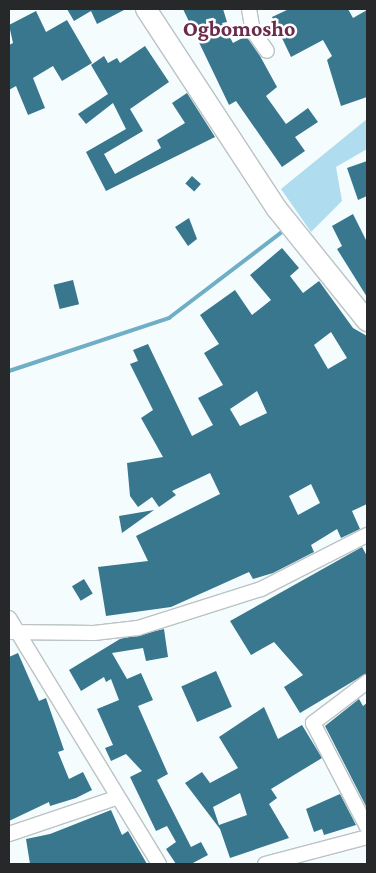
<!DOCTYPE html>
<html>
<head>
<meta charset="utf-8">
<style>
  body { margin:0 }
  #map { position:relative; width:376px; height:873px; overflow:hidden; background:#f5fcfe; font-family:"Crimson Pro",serif }
  div>[style] { position:absolute }
  [style*='--x'] { left:calc(var(--x)*1px); top:calc(var(--y)*1px); width:calc(var(--w)*1px); rotate:calc(var(--a)*1deg) }
  .green>* { inset:0; background:#afdcee }
  .stream>* { height:4px; margin:-2px; padding:0 2px; transform-origin:2px; border-radius:2px; background:#6faec5 }
  .building>* { inset:0; background:#38778e; transform-origin:0 0 }
  .roads { filter:drop-shadow(1px 0 #bcc3c5) drop-shadow(-1px 0 #bcc3c5) drop-shadow(0 1px #bcc3c5) drop-shadow(0 -1px #bcc3c5) }
  .minor>* { height:14px; margin:-7px; padding:0 7px; transform-origin:7px; border-radius:7px; background:#fff }
  .secondary>* { height:20px; margin:-10px; padding:0 10px; transform-origin:10px; border-radius:10px; background:#fff }
  span { translate:-50% -50%; white-space:nowrap; text-align:center; line-height:1.15; -webkit-text-stroke:5px #fff; paint-order:stroke }
  .town-label { font-size:22px; color:#6b2b4b; font-weight:700 }
  .frame { position:absolute; inset:0; border:10px solid #262829; pointer-events:none }
</style>
</head>
<body>
<div id="map">
  <div class="green">
    <div style="clip-path:polygon(367px 119px,367px 149px,336px 167px,342px 201px,311px 232px,281px 189px)"></div>
  </div>
  <div class="stream">
    <div style="--x:9;--y:371;--w:169;--a:-18.3"></div>
    <div style="--x:169;--y:318;--w:147;--a:-37.3"></div>
  </div>
  <div class="building">
    <div style="clip-path:polygon(67px 9px,126px 9px,97px 24px,91px 11px,74px 21px)"></div>
    <div style="clip-path:polygon(183px 9px,223px 9px,227px 22px,222px 23px,233px 43px,246px 36px,260px 56px,277px 87px,266px 96px,286px 124px,308px 108px,318px 122px,295px 137px,305px 151px,282px 167px,236px 101px,229px 105px)"></div>
    <div style="clip-path:polygon(289px 9px,348px 9px,353px 18px,367px 10px,367px 97px,341px 106px,327px 60px,332px 56px,323px 40px,291px 57px,272px 17px)"></div>
    <div style="clip-path:polygon(36px 11px,46px 32px,67px 20px,92px 63px,62px 81px,53px 66px,33px 78px,45px 108px,28px 115px,16px 86px,9px 90px,9px 45px,13px 43px,9px 25px)"></div>
    <div style="clip-path:polygon(145px 46px,169px 82px,130px 109px,143px 131px,104px 154px,115px 174px,161px 148px,157px 140px,185px 123px,172px 103px,187px 93px,215px 137px,106px 191px,86px 152px,126px 129px,113px 103px,86px 124px,78px 114px,108px 94px,91px 65px,104px 56px,108px 63px,117px 58px,120px 63px)"></div>
    <div style="clip-path:polygon(367px 161px,367px 196px,358px 200px,347px 168px)"></div>
    <div style="left:192px;top:176px;width:12px;height:10px;rotate:42deg"></div>
    <div style="clip-path:polygon(353px 214px,367px 242px,367px 297px,337px 249px,342px 246px,332px 226px)"></div>
    <div style="clip-path:polygon(189px 218px,197px 239px,188px 246px,175px 227px)"></div>
    <div style="clip-path:polygon(evenodd,282px 248px,299px 268px,290px 276px,303px 293px,319px 281px,353px 328px,367px 336px,367px 504px,352px 511px,360px 529px,341px 538px,337px 529px,311px 545px,314px 552px,273px 573px,253px 579px,249px 572px,171px 607px,106px 616px,98px 567px,148px 561px,136px 536px,220px 494px,210px 473px,172px 491px,176px 495px,159px 507px,152px 497px,138px 507px,130px 496px,127px 463px,163px 457px,141px 418px,153px 410px,130px 364px,138px 361px,133px 350px,148px 344px,192px 436px,213px 425px,198px 398px,223px 385px,204px 353px,219px 344px,200px 315px,235px 290px,252px 315px,271px 300px,250px 275px,282px 248px,331px 332px,347px 358px,328px 369px,314px 345px,331px 332px,282px 248px,257px 391px,267px 413px,240px 426px,230px 409px,257px 391px,282px 248px,311px 484px,320px 503px,298px 515px,289px 496px,311px 484px)"></div>
    <div style="left:73px;top:280px;width:25px;height:20px;rotate:76deg"></div>
    <div style="clip-path:polygon(154px 510px,122px 533px,119px 516px)"></div>
    <div style="clip-path:polygon(362px 547px,367px 556px,367px 673px,300px 713px,284px 687px,303px 675px,274px 642px,251px 655px,230px 621px)"></div>
    <div style="left:84px;top:579px;width:17px;height:14px;rotate:59deg"></div>
    <div style="clip-path:polygon(164px 629px,168px 657px,146px 661px,143px 648px,112px 653px,127px 679px,141px 673px,153px 700px,138px 706px,168px 774px,157px 780px,191px 847px,201px 842px,208px 855px,191px 864px,176px 864px,166px 849px,176px 842px,167px 826px,156px 831px,130px 777px,142px 771px,126px 754px,111px 761px,105px 748px,113px 745px,97px 709px,119px 700px,111px 679px,106px 682px,104px 677px,81px 691px,69px 670px,120px 639px)"></div>
    <div style="clip-path:polygon(18px 653px,39px 701px,46px 698px,64px 750px,58px 752px,69px 779px,83px 772px,92px 790px,76px 798px,50px 806px,49px 802px,9px 821px,9px 657px)"></div>
    <div style="left:216px;top:671px;width:39px;height:38px;rotate:66deg"></div>
    <div style="clip-path:polygon(359px 699px,363px 706px,367px 703px,367px 808px,325px 726px)"></div>
    <div style="clip-path:polygon(evenodd,264px 707px,278px 739px,302px 725px,322px 758px,271px 789px,277px 798px,269px 804px,289px 838px,230px 858px,220px 829px,185px 783px,202px 772px,210px 783px,238px 768px,219px 737px,264px 707px,240px 793px,247px 815px,219px 825px,213px 807px,240px 793px)"></div>
    <div style="clip-path:polygon(340px 794px,356px 825px,324px 835px,322px 829px,314px 832px,306px 809px)"></div>
    <div style="clip-path:polygon(111px 810px,122px 835px,128px 831px,147px 864px,30px 864px,26px 839px,50px 834px)"></div>
  </div>
  <div class="roads">
    <div class="minor">
      <div style="--x:249;--y:9;--w:22;--a:80"></div>
      <div style="--x:253;--y:31;--w:24;--a:55"></div>
      <div style="--x:9;--y:618;--w:288;--a:58.6"></div>
      <div style="--x:9;--y:632;--w:85;--a:0.7"></div>
      <div style="--x:94;--y:633;--w:44;--a:-6.5"></div>
      <div style="--x:138;--y:628;--w:129;--a:-17.6"></div>
      <div style="--x:261;--y:589;--w:119;--a:-27"></div>
      <div style="--x:367;--y:682;--w:68;--a:142.8"></div>
      <div style="--x:313;--y:723;--w:117;--a:62.6"></div>
      <div style="--x:9;--y:834;--w:113;--a:-18.6"></div>
      <div style="--x:265;--y:864;--w:106;--a:-14.8"></div>
    </div>
    <div class="secondary">
      <div style="--x:146;--y:9;--w:239;--a:56.8"></div>
      <div style="--x:277;--y:209;--w:144;--a:51.2"></div>
    </div>
  </div>
  <div class="town-label">
    <span style="left:239px;top:29px">Ogbomosho</span>
  </div>
  <div class="frame"></div>
</div>
</body>
</html>
